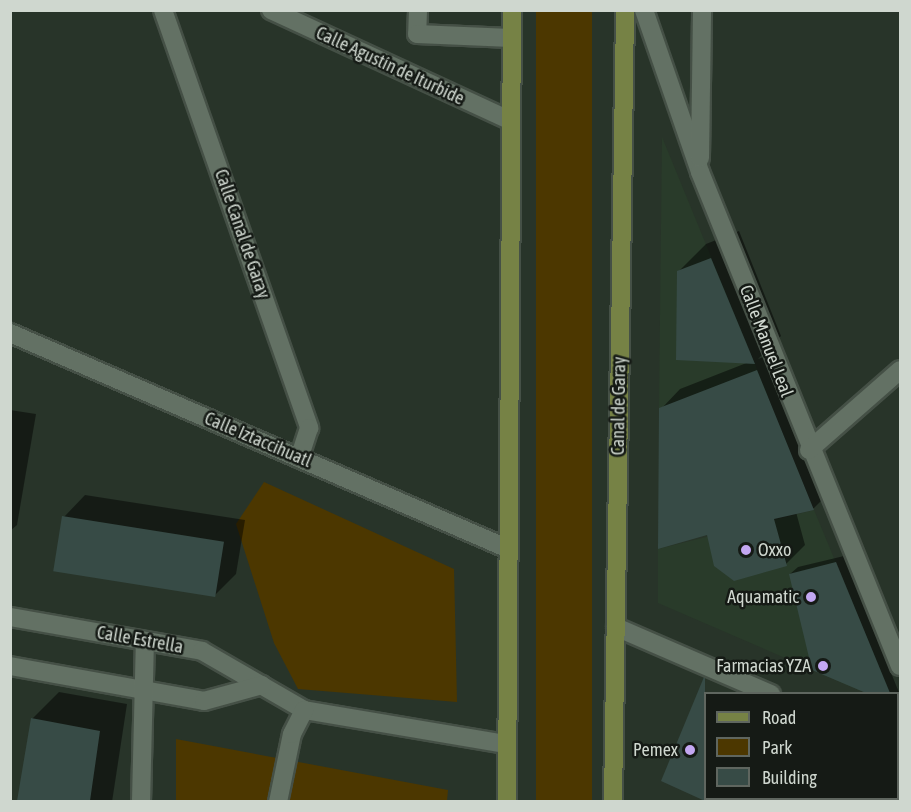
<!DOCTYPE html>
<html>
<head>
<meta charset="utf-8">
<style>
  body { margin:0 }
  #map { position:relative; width:911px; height:812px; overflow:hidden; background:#283429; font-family:"Asap Condensed",sans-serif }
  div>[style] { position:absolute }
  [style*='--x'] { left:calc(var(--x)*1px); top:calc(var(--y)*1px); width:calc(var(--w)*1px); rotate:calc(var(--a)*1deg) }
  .built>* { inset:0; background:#293b2a }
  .green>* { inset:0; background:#4c3700; transform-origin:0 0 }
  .shadow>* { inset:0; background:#0007 }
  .building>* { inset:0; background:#374b46; transform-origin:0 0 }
  .minor-tunnel>* { height:18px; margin-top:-9px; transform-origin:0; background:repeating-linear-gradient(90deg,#414c42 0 18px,transparent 0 27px) }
  .roads { filter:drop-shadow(2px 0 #455046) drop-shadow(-2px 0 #455046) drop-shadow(0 2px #455046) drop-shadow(0 -2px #455046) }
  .minor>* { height:18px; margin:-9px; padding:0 9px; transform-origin:9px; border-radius:9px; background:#637164 }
  .major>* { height:18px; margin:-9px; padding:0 9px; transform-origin:9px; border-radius:9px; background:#768245 }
  .dots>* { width:16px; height:16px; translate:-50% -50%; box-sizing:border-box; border:3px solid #151a15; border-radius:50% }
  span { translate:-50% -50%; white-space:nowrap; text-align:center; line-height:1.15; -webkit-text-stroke:5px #151a15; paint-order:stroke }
  .street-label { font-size:18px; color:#cfd7cf }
  .poi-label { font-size:18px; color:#cfd7cf }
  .left { translate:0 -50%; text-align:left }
  .right { translate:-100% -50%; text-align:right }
  .frame { position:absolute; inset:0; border:12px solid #cfd7cf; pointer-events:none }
  .legend { position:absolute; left:704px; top:692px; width:195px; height:108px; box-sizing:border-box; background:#151a15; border:2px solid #5f665f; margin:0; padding:8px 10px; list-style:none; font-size:18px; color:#cfd7cf }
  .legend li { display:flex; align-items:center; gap:12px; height:30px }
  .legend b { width:30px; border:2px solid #5f665f }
</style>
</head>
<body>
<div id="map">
  <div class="built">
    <div style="clip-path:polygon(662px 137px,768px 396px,659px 442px,659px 408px)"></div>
    <div style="clip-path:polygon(814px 510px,890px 693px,866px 693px,658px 603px,658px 549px)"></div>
  </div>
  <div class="green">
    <div style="left:536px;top:11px;width:56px;height:790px"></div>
    <div style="clip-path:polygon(264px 482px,454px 569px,457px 702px,298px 689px,274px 643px,236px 524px)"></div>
    <div style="clip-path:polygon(176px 739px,448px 790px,447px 801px,176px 801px)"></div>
  </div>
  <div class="shadow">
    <div style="clip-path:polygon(739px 231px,781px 336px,758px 359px,776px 352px,833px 489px,814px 508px,796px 512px,805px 545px,786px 564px,708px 534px,661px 409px,680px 389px,749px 362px,679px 271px,706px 244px)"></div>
    <div style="clip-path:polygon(10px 410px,36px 414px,17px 525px,10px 531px)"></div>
    <div style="clip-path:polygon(85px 495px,245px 520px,236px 574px,214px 596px,64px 517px)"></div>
    <div style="clip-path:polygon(844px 556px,900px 695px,898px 701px,898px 694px,870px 694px,813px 669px,790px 574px,798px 567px)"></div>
    <div style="clip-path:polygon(59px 692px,127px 704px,112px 802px,18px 802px,32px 719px)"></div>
    <div style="clip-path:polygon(699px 706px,706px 709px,706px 798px,898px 798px,898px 788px,900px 802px,709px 802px,663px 780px)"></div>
  </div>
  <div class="building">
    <div style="clip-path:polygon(711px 258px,755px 364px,676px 360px,677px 271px)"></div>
    <div style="clip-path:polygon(757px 370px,814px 510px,774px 519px,787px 566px,734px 581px,714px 566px,707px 535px,658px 549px,659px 408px)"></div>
    <div style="left:62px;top:516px;width:164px;height:56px;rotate:9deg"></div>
    <div style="clip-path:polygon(836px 562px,890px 693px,866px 693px,812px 670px,789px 574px)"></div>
    <div style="clip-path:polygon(704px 677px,705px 678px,705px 801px,661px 781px)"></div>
    <div style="clip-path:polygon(31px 718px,100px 731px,90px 801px,17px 801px)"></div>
  </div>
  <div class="minor-tunnel">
    <div style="--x:820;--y:802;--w:4;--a:-76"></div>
  </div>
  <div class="roads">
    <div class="minor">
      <div style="--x:163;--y:10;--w:443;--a:70.7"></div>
      <div style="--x:309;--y:428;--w:32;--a:108"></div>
      <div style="--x:271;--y:10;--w:262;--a:24.8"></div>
      <div style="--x:418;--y:10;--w:24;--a:92"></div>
      <div style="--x:417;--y:34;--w:94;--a:2.4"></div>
      <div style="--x:644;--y:10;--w:171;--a:70.9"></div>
      <div style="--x:700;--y:172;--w:533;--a:67.96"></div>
      <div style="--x:700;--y:158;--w:148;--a:-89.2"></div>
      <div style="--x:10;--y:333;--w:538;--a:23.42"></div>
      <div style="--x:809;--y:450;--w:121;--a:-41.3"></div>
      <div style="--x:10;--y:617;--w:195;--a:10"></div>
      <div style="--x:202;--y:651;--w:118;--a:30"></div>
      <div style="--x:304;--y:710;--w:205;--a:9.6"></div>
      <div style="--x:616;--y:627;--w:169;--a:23.4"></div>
      <div style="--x:10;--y:666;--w:197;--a:10.2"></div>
      <div style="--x:204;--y:701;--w:60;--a:-15.4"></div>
      <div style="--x:898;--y:750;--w:2;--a:27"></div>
      <div style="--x:141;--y:802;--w:161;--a:-88.6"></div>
      <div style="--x:278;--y:802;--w:69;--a:-78.4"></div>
      <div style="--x:292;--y:734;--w:27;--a:-63"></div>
    </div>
    <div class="major">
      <div style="--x:507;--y:802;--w:792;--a:-89.64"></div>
      <div style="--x:613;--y:802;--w:792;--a:-89.13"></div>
    </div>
  </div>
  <div class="dots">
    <div style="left:746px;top:550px;background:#c3a7f2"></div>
    <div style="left:811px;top:597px;background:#c3a7f2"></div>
    <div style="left:823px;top:666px;background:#c3a7f2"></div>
    <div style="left:690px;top:750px;background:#c3a7f2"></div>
  </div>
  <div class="street-label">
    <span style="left:390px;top:66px;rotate:25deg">Calle Agustín de Iturbide</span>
    <span style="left:242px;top:234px;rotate:71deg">Calle Canal de Garay</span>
    <span style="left:766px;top:341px;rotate:69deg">Calle Manuel Leal</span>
    <span style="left:619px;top:406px;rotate:-89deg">Canal de Garay</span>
    <span style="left:258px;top:440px;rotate:23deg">Calle Iztaccihuatl</span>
    <span style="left:140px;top:640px;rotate:10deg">Calle Estrella</span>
  </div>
  <div class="poi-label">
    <span class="left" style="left:758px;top:550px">Oxxo</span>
    <span class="right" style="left:799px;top:597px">Aquamatic</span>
    <span class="right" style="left:811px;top:666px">Farmacias YZA</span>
    <span class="right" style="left:678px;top:750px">Pemex</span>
  </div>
  <div class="frame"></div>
  <ul class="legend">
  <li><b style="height:8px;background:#768245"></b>Road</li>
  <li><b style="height:16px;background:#4c3700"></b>Park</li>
  <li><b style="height:16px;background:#374b46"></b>Building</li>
  </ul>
</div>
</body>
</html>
